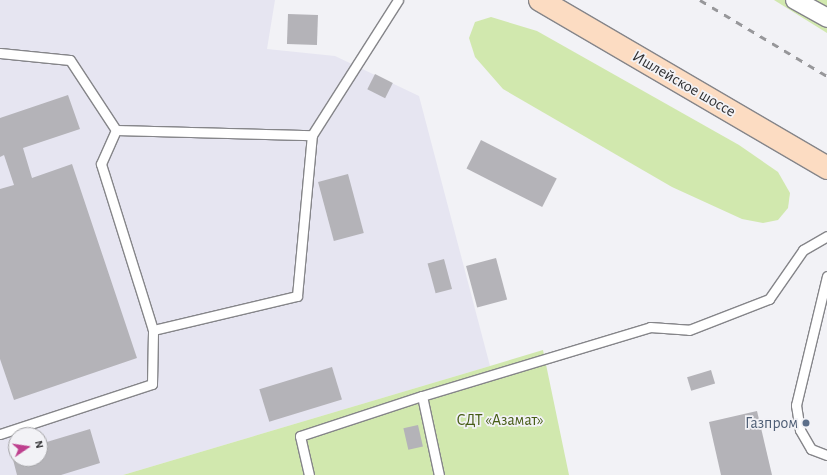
<!DOCTYPE html>
<html>
<head>
<meta charset="utf-8">
<style>
  body { margin:0 }
  #map { position:relative; width:827px; height:475px; overflow:hidden; background:#f2f2f6; font-family:"Alegreya Sans",sans-serif }
  div>[style] { position:absolute }
  [style*='--x'] { left:calc(var(--x)*1px); top:calc(var(--y)*1px); width:calc(var(--w)*1px); rotate:calc(var(--a)*1deg) }
  .built>* { inset:0; background:#e6e5f1 }
  .green>* { inset:0; background:#d1e8ae }
  .building>* { inset:0; background:#b4b3b8; transform-origin:0 0 }
  .roads { filter:drop-shadow(1px 0 #858589) drop-shadow(-1px 0 #858589) drop-shadow(0 1px #858589) drop-shadow(0 -1px #858589) }
  .lane>* { height:9px; margin:-4.5px; padding:0 4.5px; transform-origin:4.5px; border-radius:4.5px; background:#fff }
  .street>* { height:18px; margin:-9px; padding:0 9px; transform-origin:9px; border-radius:9px; background:#fff }
  .primary>* { height:22px; margin:-11px; padding:0 11px; transform-origin:11px; border-radius:11px; background:#fcdcc2 }
  .rail>* { height:3px; margin-top:-1.5px; transform-origin:0; background:repeating-linear-gradient(90deg,#97979a 0 7px,transparent 0 14px) }
  .dots>* { width:11px; height:11px; translate:-50% -50%; box-sizing:border-box; border:2px solid #f2f2f6; border-radius:50% }
  span { translate:-50% -50%; white-space:nowrap; text-align:center; line-height:1.15; -webkit-text-stroke:3.5px #f2f2f6; paint-order:stroke }
  .street-label { font-size:16px; color:#2f2f31 }
  .park-label { font-size:16px; color:#465c15 }
  .service-label { font-size:16px; color:#4e5e75 }
  .right { translate:-100% -50%; text-align:right }
  .north { position:absolute; left:8px; top:427px; width:40px; height:40px; box-sizing:border-box; background:#f2f2f6; border:1px solid #a4a4a7; border-radius:50%; rotate:77deg; font-size:11px; font-weight:700; line-height:16px; text-align:center; color:#2f2f31 }
  .north::after { content:''; display:block; margin:auto; width:14px; height:18px; background:#be408e; clip-path:polygon(50% 0,100% 100%,50% 72%,0 100%) }
</style>
</head>
<body>
<div id="map">
  <div class="built">
    <div style="clip-path:polygon(evenodd,0 0,275px 0,267px 49px,335px 56px,419px 96px,490px 366px,123px 475px,0 475px,0 0,16px 435px,40px 435px,40px 459px,16px 459px,16px 435px)"></div>
  </div>
  <div class="green">
    <div style="clip-path:polygon(774px 0,827px 0,827px 33px)"></div>
    <div style="clip-path:polygon(491px 17px,537px 31px,739px 145px,778px 172px,790px 193px,788px 208px,778px 220px,763px 223px,742px 219px,672px 187px,503px 89px,475px 57px,469px 38px,475px 22px)"></div>
    <div style="clip-path:polygon(543px 350px,569px 475px,123px 475px,490px 366px)"></div>
  </div>
  <div class="building">
    <div style="left:288px;top:14px;width:30px;height:30px;rotate:2deg"></div>
    <div style="left:375px;top:74px;width:20px;height:17px;rotate:27deg"></div>
    <div style="clip-path:polygon(68px 95px,80px 129px,23px 148px,32px 178px,72px 164px,137px 358px,14px 400px,0 359px,0 189px,14px 185px,4px 155px,0 157px,0 118px)"></div>
    <div style="left:481px;top:140px;width:85px;height:32px;rotate:27deg"></div>
    <div style="left:348px;top:174px;width:61px;height:31px;rotate:75deg"></div>
    <div style="left:496px;top:258px;width:43px;height:31px;rotate:75deg"></div>
    <div style="left:444px;top:259px;width:31px;height:17px;rotate:75deg"></div>
    <div style="left:332px;top:367px;width:34px;height:76px;rotate:73deg"></div>
    <div style="left:711px;top:370px;width:14px;height:25px;rotate:73deg"></div>
    <div style="clip-path:polygon(757px 411px,772px 475px,721px 475px,709px 422px)"></div>
    <div style="left:418px;top:425px;width:22px;height:15px;rotate:77deg"></div>
    <div style="clip-path:polygon(90px 429px,100px 463px,61px 475px,17px 475px,11px 452px,16px 451px,16px 459px,40px 459px,40px 444px)"></div>
  </div>
  <div class="roads">
    <div class="lane">
      <div style="--x:0;--y:53;--w:70;--a:5.7"></div>
      <div style="--x:70;--y:60;--w:84;--a:56.7"></div>
      <div style="--x:116;--y:130;--w:196;--a:1.5"></div>
      <div style="--x:312;--y:135;--w:160;--a:-57.5"></div>
      <div style="--x:116;--y:130;--w:37;--a:114"></div>
      <div style="--x:101;--y:164;--w:174;--a:72.6"></div>
      <div style="--x:153;--y:330;--w:148;--a:-13.3"></div>
      <div style="--x:297;--y:296;--w:162;--a:-84.7"></div>
      <div style="--x:827;--y:276;--w:133;--a:103.5"></div>
      <div style="--x:796;--y:405;--w:25;--a:81"></div>
      <div style="--x:800;--y:430;--w:22;--a:60"></div>
      <div style="--x:811;--y:449;--w:17;--a:21"></div>
      <div style="--x:422;--y:396;--w:238;--a:-16.8"></div>
      <div style="--x:650;--y:327;--w:39;--a:4"></div>
      <div style="--x:689;--y:330;--w:86;--a:-21.2"></div>
      <div style="--x:769;--y:299;--w:60;--a:-55.2"></div>
      <div style="--x:803;--y:250;--w:28;--a:-30"></div>
      <div style="--x:0;--y:434;--w:160;--a:-18.2"></div>
      <div style="--x:152;--y:384;--w:54;--a:-88.9"></div>
      <div style="--x:309;--y:475;--w:40;--a:-103"></div>
      <div style="--x:300;--y:436;--w:128;--a:-18.2"></div>
      <div style="--x:422;--y:396;--w:81;--a:77.9"></div>
    </div>
    <div class="street">
      <div style="--x:795;--y:0;--w:37;--a:29"></div>
    </div>
    <div class="primary">
      <div style="--x:540;--y:0;--w:333;--a:30.3"></div>
    </div>
  </div>
  <div class="rail">
    <div style="--x:700;--y:0;--w:148;--a:30.9"></div>
  </div>
  <div class="dots">
    <div style="left:806px;top:423px;background:#5c6f8a"></div>
  </div>
  <div class="street-label">
    <span style="left:684px;top:84px;rotate:30deg">Ишлейское шоссе</span>
  </div>
  <div class="park-label">
    <span style="left:500px;top:420px">СДТ «Азамат»</span>
  </div>
  <div class="service-label">
    <span class="right" style="left:798px;top:423px">Газпром</span>
  </div>
  <div class="north">N</div>
</div>
</body>
</html>
